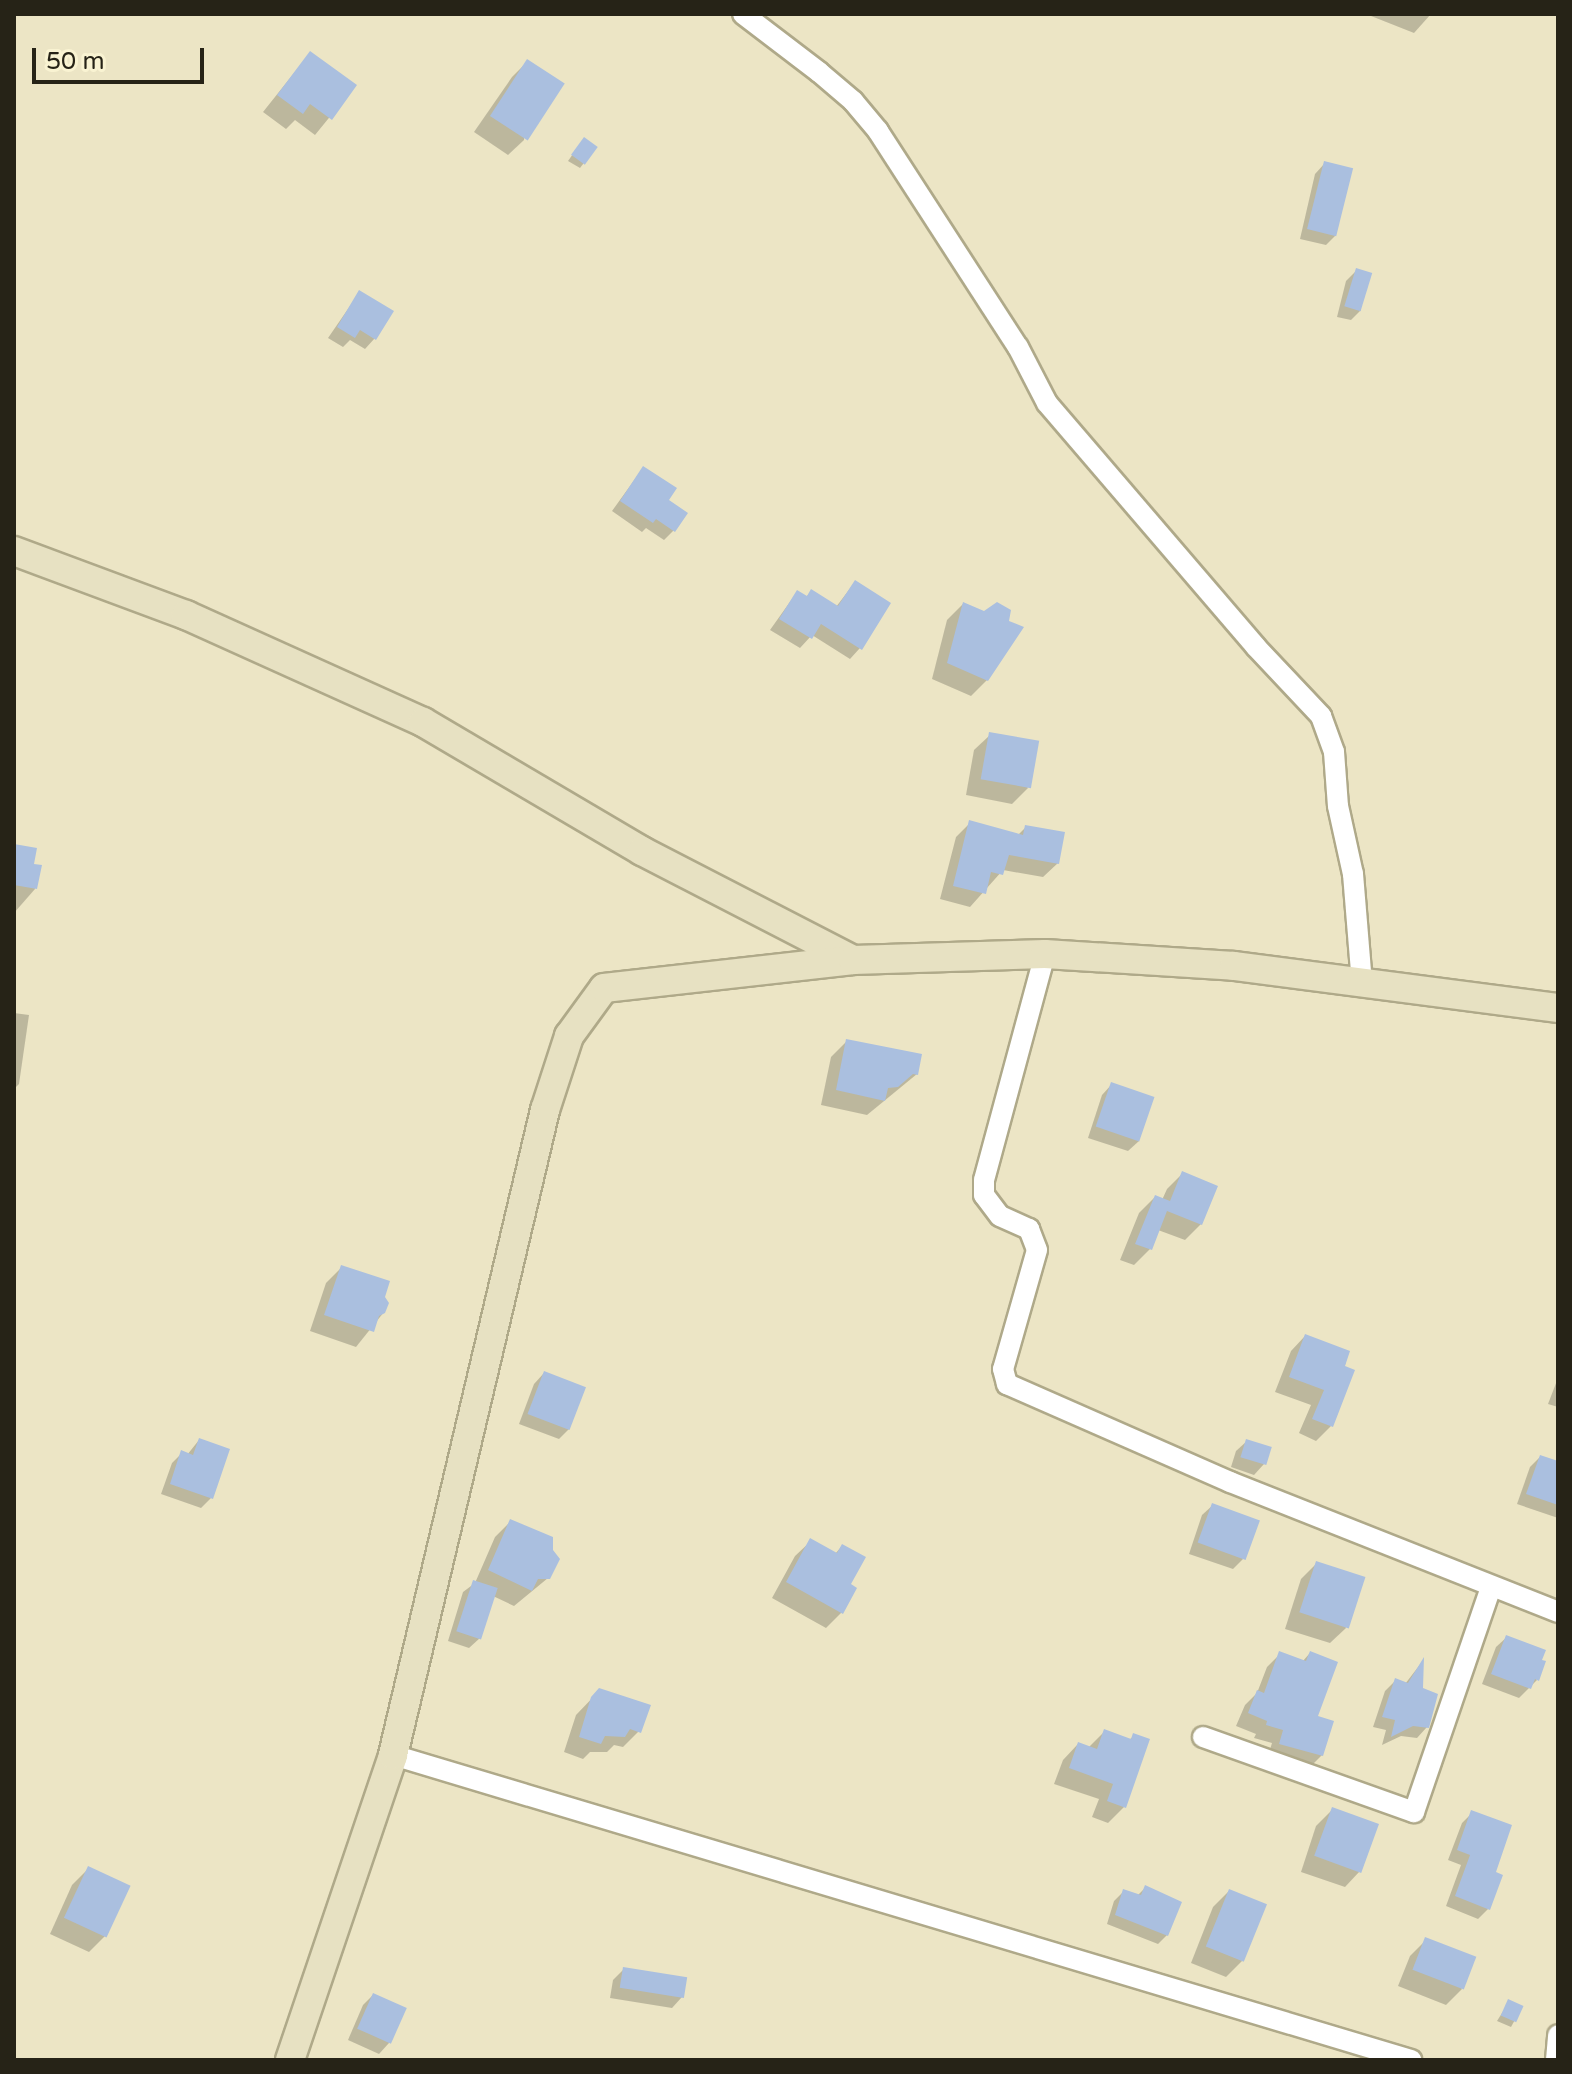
<!DOCTYPE html>
<html>
<head>
<meta charset="utf-8">
<style>
  body { margin:0 }
  #map { position:relative; width:1572px; height:2074px; overflow:hidden; background:#ece5c5; font-family:"Varela Round",sans-serif }
  div>[style] { position:absolute }
  [style*='--x'] { left:calc(var(--x)*1px); top:calc(var(--y)*1px); width:calc(var(--w)*1px); rotate:calc(var(--a)*1deg) }
  .shadow>* { inset:0; background:#0003 }
  .building>* { inset:0; background:#aabfdf; transform-origin:0 0 }
  .roads { filter:drop-shadow(2px 0 #afa989) drop-shadow(-2px 0 #afa989) drop-shadow(0 2px #afa989) drop-shadow(0 -2px #afa989) }
  .street>* { height:20px; margin:-10px; padding:0 10px; transform-origin:10px; border-radius:10px; background:#fff }
  .secondary>* { height:28px; margin:-14px; padding:0 14px; transform-origin:14px; border-radius:14px; background:#e7e1c2 }
  span { translate:-50% -50%; white-space:nowrap; text-align:center; line-height:1.15; -webkit-text-stroke:6px #f9f3d2; paint-order:stroke }
  .frame { position:absolute; inset:0; border:16px solid #262317; pointer-events:none }
  .scale { position:absolute; left:32px; top:48px; width:172px; height:36px; box-sizing:border-box; border:4px solid #262317; border-top:0; padding-left:10px; font-size:24px; line-height:28px; white-space:nowrap; color:#262317; -webkit-text-stroke:6px #f9f3d2; paint-order:stroke }
</style>
</head>
<body>
<div id="map">
  <div class="shadow">
    <div style="clip-path:polygon(1366px 14px,1431px 14px,1414px 33px)"></div>
    <div style="clip-path:polygon(310px 53px,355px 86px,315px 135px,295px 120px,286px 129px,263px 112px)"></div>
    <div style="clip-path:polygon(528px 61px,524px 140px,508px 155px,474px 132px,512px 77px)"></div>
    <div style="clip-path:polygon(580px 144px,596px 147px,580px 168px,568px 161px)"></div>
    <div style="clip-path:polygon(1325px 163px,1336px 235px,1326px 245px,1300px 239px,1315px 174px)"></div>
    <div style="clip-path:polygon(1356px 271px,1361px 310px,1351px 320px,1337px 317px,1346px 281px)"></div>
    <div style="clip-path:polygon(359px 293px,375px 338px,365px 349px,350px 340px,343px 347px,328px 338px)"></div>
    <div style="clip-path:polygon(643px 468px,674px 530px,664px 540px,646px 528px,642px 532px,612px 511px)"></div>
    <div style="clip-path:polygon(855px 582px,860px 648px,850px 659px,812px 635px,800px 648px,770px 630px,797px 592px,805px 598px,811px 592px,836px 607px)"></div>
    <div style="clip-path:polygon(963px 604px,987px 680px,971px 696px,932px 679px,947px 620px)"></div>
    <div style="clip-path:polygon(990px 735px,1028px 788px,1012px 804px,966px 795px,974px 750px)"></div>
    <div style="clip-path:polygon(970px 823px,1018px 835px,1026px 827px,1058px 863px,1043px 877px,1003px 870px,970px 907px,940px 899px,956px 837px)"></div>
    <div style="clip-path:polygon(14px 846px,32px 866px,35px 889px,14px 913px)"></div>
    <div style="clip-path:polygon(14px 1013px,29px 1015px,19px 1084px,14px 1089px)"></div>
    <div style="clip-path:polygon(847px 1041px,917px 1074px,867px 1115px,821px 1105px,831px 1057px)"></div>
    <div style="clip-path:polygon(1112px 1084px,1139px 1141px,1128px 1151px,1088px 1138px,1102px 1095px)"></div>
    <div style="clip-path:polygon(1183px 1173px,1201px 1224px,1185px 1240px,1158px 1230px,1150px 1249px,1134px 1265px,1120px 1260px,1139px 1213px,1155px 1197px,1162px 1200px,1167px 1189px)"></div>
    <div style="clip-path:polygon(342px 1267px,382px 1298px,384px 1312px,356px 1347px,310px 1331px,326px 1283px)"></div>
    <div style="clip-path:polygon(1305px 1336px,1348px 1352px,1331px 1426px,1316px 1441px,1299px 1433px,1311px 1405px,1275px 1392px,1291px 1351px)"></div>
    <div style="clip-path:polygon(544px 1373px,569px 1429px,559px 1439px,519px 1424px,534px 1384px)"></div>
    <div style="clip-path:polygon(1558px 1378px,1558px 1407px,1548px 1404px)"></div>
    <div style="clip-path:polygon(199px 1440px,211px 1498px,201px 1508px,161px 1494px,172px 1463px,182px 1453px,187px 1455px)"></div>
    <div style="clip-path:polygon(1247px 1441px,1264px 1464px,1254px 1475px,1231px 1467px,1236px 1451px)"></div>
    <div style="clip-path:polygon(1540px 1457px,1558px 1463px,1558px 1518px,1517px 1504px,1530px 1467px)"></div>
    <div style="clip-path:polygon(1213px 1505px,1243px 1559px,1233px 1569px,1189px 1554px,1202px 1515px)"></div>
    <div style="clip-path:polygon(511px 1521px,548px 1578px,514px 1606px,493px 1596px,480px 1638px,469px 1648px,448px 1641px,463px 1592px,475px 1583px,495px 1537px)"></div>
    <div style="clip-path:polygon(811px 1541px,835px 1554px,842px 1546px,848px 1585px,842px 1612px,826px 1628px,772px 1598px,795px 1556px)"></div>
    <div style="clip-path:polygon(1317px 1563px,1346px 1628px,1330px 1643px,1285px 1629px,1301px 1579px)"></div>
    <div style="clip-path:polygon(1507px 1637px,1537px 1680px,1519px 1698px,1482px 1684px,1496px 1647px)"></div>
    <div style="clip-path:polygon(1310px 1653px,1322px 1755px,1309px 1768px,1268px 1756px,1272px 1743px,1254px 1738px,1256px 1734px,1236px 1726px,1245px 1705px,1257px 1693px,1267px 1667px,1280px 1654px,1302px 1662px)"></div>
    <div style="clip-path:polygon(1422px 1662px,1421px 1689px,1427px 1727px,1417px 1738px,1401px 1736px,1382px 1745px,1386px 1730px,1373px 1727px,1385px 1691px,1395px 1681px,1405px 1684px)"></div>
    <div style="clip-path:polygon(600px 1690px,639px 1731px,623px 1747px,614px 1745px,607px 1752px,590px 1752px,583px 1759px,564px 1752px,576px 1715px)"></div>
    <div style="clip-path:polygon(1105px 1731px,1129px 1740px,1134px 1736px,1124px 1807px,1108px 1823px,1092px 1817px,1099px 1799px,1054px 1784px,1063px 1760px,1078px 1744px,1088px 1748px)"></div>
    <div style="clip-path:polygon(1332px 1810px,1360px 1871px,1345px 1887px,1301px 1872px,1316px 1826px)"></div>
    <div style="clip-path:polygon(1472px 1813px,1493px 1873px,1489px 1908px,1478px 1919px,1446px 1906px,1461px 1865px,1448px 1860px,1462px 1823px)"></div>
    <div style="clip-path:polygon(88px 1869px,128px 1887px,105px 1936px,89px 1952px,50px 1934px,72px 1885px)"></div>
    <div style="clip-path:polygon(1145px 1888px,1167px 1935px,1158px 1944px,1107px 1924px,1114px 1901px,1123px 1892px,1137px 1896px)"></div>
    <div style="clip-path:polygon(1229px 1891px,1242px 1961px,1226px 1977px,1191px 1963px,1213px 1907px)"></div>
    <div style="clip-path:polygon(1426px 1940px,1462px 1989px,1446px 2005px,1398px 1986px,1410px 1956px)"></div>
    <div style="clip-path:polygon(624px 1969px,682px 1997px,672px 2008px,610px 1998px,613px 1980px)"></div>
    <div style="clip-path:polygon(373px 1995px,404px 2009px,389px 2043px,379px 2054px,348px 2040px,363px 2005px)"></div>
    <div style="clip-path:polygon(1509px 2002px,1522px 2007px,1511px 2027px,1497px 2021px)"></div>
  </div>
  <div class="building">
    <div style="clip-path:polygon(310px 51px,357px 85px,332px 120px,310px 104px,303px 114px,277px 95px)"></div>
    <div style="left:527px;top:59px;width:45px;height:68px;rotate:33deg"></div>
    <div style="left:584px;top:137px;width:17px;height:22px;rotate:36deg"></div>
    <div style="left:1324px;top:161px;width:30px;height:70px;rotate:14deg"></div>
    <div style="left:1356px;top:268px;width:17px;height:40px;rotate:17deg"></div>
    <div style="clip-path:polygon(359px 290px,394px 311px,376px 340px,360px 330px,355px 338px,337px 327px)"></div>
    <div style="clip-path:polygon(643px 466px,677px 488px,669px 500px,688px 513px,675px 532px,656px 519px,653px 523px,620px 501px)"></div>
    <div style="clip-path:polygon(855px 580px,891px 603px,862px 650px,821px 624px,812px 639px,779px 619px,797px 590px,807px 596px,811px 589px,838px 606px)"></div>
    <div style="clip-path:polygon(963px 602px,984px 611px,997px 602px,1011px 610px,1009px 621px,1024px 627px,988px 681px,947px 663px)"></div>
    <div style="left:989px;top:732px;width:51px;height:48px;rotate:10deg"></div>
    <div style="clip-path:polygon(969px 820px,1023px 835px,1025px 825px,1065px 832px,1059px 864px,1009px 855px,1003px 875px,991px 872px,986px 894px,953px 886px)"></div>
    <div style="clip-path:polygon(14px 844px,37px 848px,34px 864px,42px 865px,37px 889px,14px 885px)"></div>
    <div style="clip-path:polygon(846px 1039px,922px 1054px,918px 1075px,913px 1074px,898px 1087px,888px 1088px,885px 1101px,836px 1090px)"></div>
    <div style="left:1111px;top:1082px;width:46px;height:47px;rotate:19deg"></div>
    <div style="clip-path:polygon(1182px 1171px,1218px 1186px,1202px 1225px,1167px 1211px,1152px 1250px,1135px 1244px,1155px 1195px,1170px 1201px)"></div>
    <div style="clip-path:polygon(341px 1265px,390px 1281px,385px 1297px,389px 1303px,385px 1313px,379px 1316px,374px 1332px,324px 1315px)"></div>
    <div style="clip-path:polygon(1305px 1334px,1350px 1351px,1345px 1366px,1355px 1370px,1333px 1427px,1312px 1419px,1324px 1390px,1289px 1377px)"></div>
    <div style="left:544px;top:1371px;width:45px;height:46px;rotate:21deg"></div>
    <div style="clip-path:polygon(199px 1438px,230px 1449px,213px 1499px,170px 1484px,181px 1450px,193px 1455px)"></div>
    <div style="left:1246px;top:1439px;width:27px;height:19px;rotate:17deg"></div>
    <div style="clip-path:polygon(1540px 1455px,1558px 1461px,1558px 1505px,1526px 1494px)"></div>
    <div style="left:1212px;top:1503px;width:51px;height:42px;rotate:20deg"></div>
    <div style="clip-path:polygon(510px 1519px,553px 1537px,553px 1550px,560px 1559px,550px 1579px,538px 1579px,532px 1591px,488px 1570px)"></div>
    <div style="clip-path:polygon(810px 1538px,837px 1553px,842px 1544px,866px 1557px,851px 1584px,857px 1588px,843px 1614px,786px 1582px)"></div>
    <div style="left:1316px;top:1561px;width:52px;height:54px;rotate:18deg"></div>
    <div style="left:473px;top:1580px;width:26px;height:54px;rotate:18deg"></div>
    <div style="clip-path:polygon(1506px 1635px,1546px 1650px,1542px 1660px,1546px 1661px,1539px 1681px,1535px 1679px,1531px 1689px,1491px 1674px)"></div>
    <div style="clip-path:polygon(1279px 1651px,1306px 1661px,1310px 1651px,1338px 1662px,1318px 1716px,1334px 1721px,1323px 1756px,1279px 1744px,1283px 1730px,1266px 1725px,1267px 1721px,1248px 1713px,1257px 1690px,1264px 1693px)"></div>
    <div style="clip-path:polygon(1424px 1657px,1423px 1688px,1438px 1694px,1429px 1728px,1413px 1726px,1391px 1737px,1395px 1720px,1382px 1717px,1395px 1678px,1408px 1683px)"></div>
    <div style="clip-path:polygon(599px 1688px,651px 1705px,641px 1733px,630px 1729px,625px 1737px,605px 1736px,601px 1744px,579px 1737px,591px 1697px)"></div>
    <div style="clip-path:polygon(1104px 1729px,1131px 1739px,1133px 1733px,1150px 1739px,1126px 1808px,1107px 1801px,1113px 1784px,1069px 1768px,1078px 1742px,1097px 1749px)"></div>
    <div style="left:1332px;top:1807px;width:50px;height:52px;rotate:20deg"></div>
    <div style="clip-path:polygon(1471px 1810px,1512px 1825px,1496px 1872px,1503px 1875px,1490px 1910px,1455px 1896px,1470px 1855px,1457px 1850px)"></div>
    <div style="left:88px;top:1866px;width:47px;height:57px;rotate:25deg"></div>
    <div style="clip-path:polygon(1145px 1885px,1182px 1902px,1168px 1936px,1115px 1915px,1123px 1889px,1141px 1895px)"></div>
    <div style="left:1229px;top:1889px;width:41px;height:62px;rotate:22deg"></div>
    <div style="left:1425px;top:1937px;width:55px;height:35px;rotate:21deg"></div>
    <div style="left:623px;top:1967px;width:65px;height:21px;rotate:9deg"></div>
    <div style="left:373px;top:1993px;width:37px;height:39px;rotate:24deg"></div>
    <div style="left:1508px;top:1999px;width:17px;height:18px;rotate:24deg"></div>
  </div>
  <div class="roads">
    <div class="street">
      <div style="--x:743;--y:14;--w:96;--a:37.3"></div>
      <div style="--x:819;--y:72;--w:45;--a:40.5"></div>
      <div style="--x:853;--y:101;--w:39;--a:50"></div>
      <div style="--x:878;--y:131;--w:257;--a:57.1"></div>
      <div style="--x:1018;--y:347;--w:63;--a:62.6"></div>
      <div style="--x:1047;--y:403;--w:321;--a:49.4"></div>
      <div style="--x:1256;--y:647;--w:95;--a:46.7"></div>
      <div style="--x:1321;--y:716;--w:38;--a:70"></div>
      <div style="--x:1334;--y:752;--w:54;--a:85.8"></div>
      <div style="--x:1338;--y:806;--w:70;--a:77.6"></div>
      <div style="--x:1353;--y:874;--w:109;--a:85.3"></div>
      <div style="--x:1045;--y:954;--w:234;--a:105.1"></div>
      <div style="--x:984;--y:1180;--w:15;--a:90"></div>
      <div style="--x:984;--y:1195;--w:26;--a:53"></div>
      <div style="--x:1000;--y:1216;--w:32;--a:24"></div>
      <div style="--x:1029;--y:1229;--w:22;--a:69"></div>
      <div style="--x:1037;--y:1250;--w:124;--a:105.9"></div>
      <div style="--x:1003;--y:1369;--w:16;--a:75"></div>
      <div style="--x:1007;--y:1384;--w:244;--a:23.7"></div>
      <div style="--x:1230;--y:1482;--w:353;--a:21.6"></div>
      <div style="--x:1203;--y:1737;--w:224;--a:19.6"></div>
      <div style="--x:1414;--y:1812;--w:238;--a:-71.1"></div>
      <div style="--x:393;--y:1755;--w:1063;--a:16.68"></div>
      <div style="--x:1556;--y:2060;--w:25;--a:-85"></div>
    </div>
    <div class="secondary">
      <div style="--x:14;--y:551;--w:184;--a:20.4"></div>
      <div style="--x:186;--y:615;--w:260;--a:24.3"></div>
      <div style="--x:423;--y:722;--w:254;--a:30.5"></div>
      <div style="--x:642;--y:851;--w:237;--a:27.3"></div>
      <div style="--x:290;--y:2060;--w:322;--a:-71.3"></div>
      <div style="--x:393;--y:1755;--w:663;--a:-76.74"></div>
      <div style="--x:545;--y:1110;--w:78;--a:-72"></div>
      <div style="--x:569;--y:1036;--w:59;--a:-53.9"></div>
      <div style="--x:604;--y:988;--w:251;--a:-6.4"></div>
      <div style="--x:853;--y:960;--w:192;--a:-1.8"></div>
      <div style="--x:1045;--y:954;--w:189;--a:3.6"></div>
      <div style="--x:1234;--y:966;--w:327;--a:7.4"></div>
    </div>
  </div>
  <div class="frame"></div>
  <div class="scale">50 m</div>
</div>
</body>
</html>
